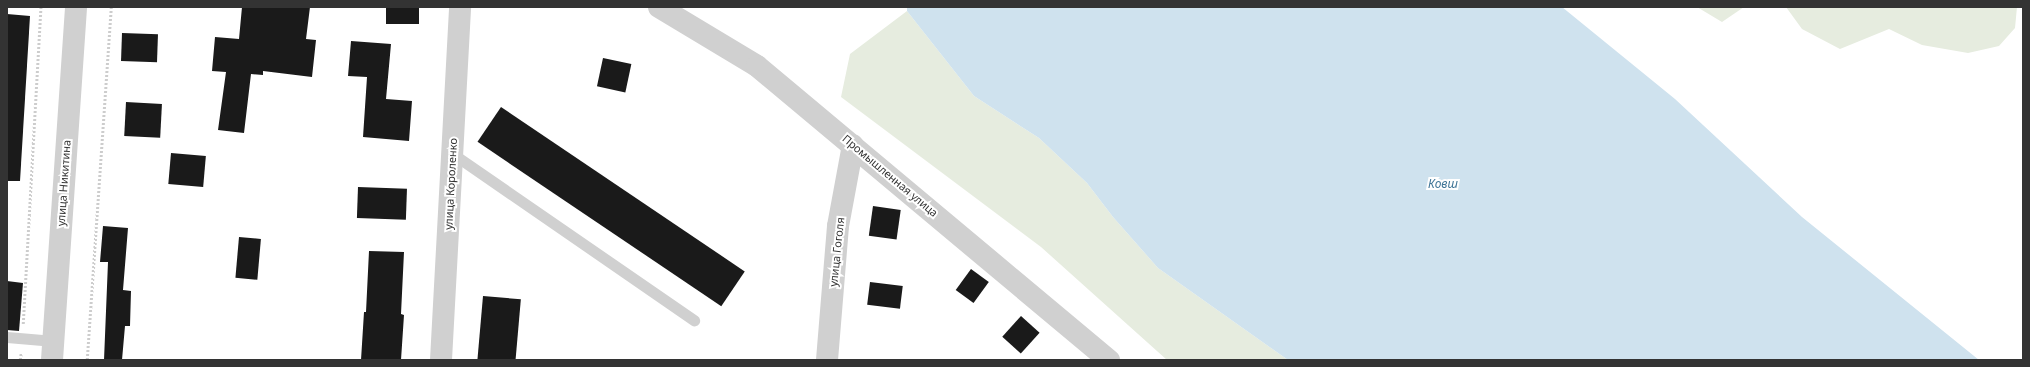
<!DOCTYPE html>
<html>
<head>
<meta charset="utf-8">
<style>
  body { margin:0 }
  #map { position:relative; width:2030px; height:367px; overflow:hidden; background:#fff; font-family:"Noto Sans",sans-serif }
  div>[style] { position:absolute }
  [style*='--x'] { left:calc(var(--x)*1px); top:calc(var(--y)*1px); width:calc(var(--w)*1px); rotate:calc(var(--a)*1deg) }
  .green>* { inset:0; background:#e6ecdf }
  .water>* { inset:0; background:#cfe2ee }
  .building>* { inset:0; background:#1a1a1a; transform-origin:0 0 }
  .path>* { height:2.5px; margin-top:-1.25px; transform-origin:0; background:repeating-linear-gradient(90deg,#cdcdcd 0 2px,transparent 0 4px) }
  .lane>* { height:11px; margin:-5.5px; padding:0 5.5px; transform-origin:5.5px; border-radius:5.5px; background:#d0d0d0 }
  .street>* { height:22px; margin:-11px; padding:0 11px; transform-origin:11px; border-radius:11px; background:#d0d0d0 }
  span { translate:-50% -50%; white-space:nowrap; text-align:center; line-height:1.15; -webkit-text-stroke:4px #fff; paint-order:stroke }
  .street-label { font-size:11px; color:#333 }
  .water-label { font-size:12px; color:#3f7597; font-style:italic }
  .frame { position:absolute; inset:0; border:8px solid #333; pointer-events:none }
</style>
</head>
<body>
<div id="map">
  <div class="green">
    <div style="clip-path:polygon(1697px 7px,1744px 7px,1722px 22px)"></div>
    <div style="clip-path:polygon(1786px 7px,2017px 7px,2015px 28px,1999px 46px,1968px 53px,1922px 45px,1889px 29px,1840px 49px,1802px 29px)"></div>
    <div style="clip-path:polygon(907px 11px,974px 96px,1039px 138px,1087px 183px,1113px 217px,1158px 268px,1288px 360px,1167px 360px,1041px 247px,841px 97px,850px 54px)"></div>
  </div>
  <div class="water">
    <div style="clip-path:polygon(907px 7px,1562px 7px,1675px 99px,1802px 217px,1979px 360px,1288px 360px,1158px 268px,1113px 217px,1087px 183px,1039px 138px,974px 96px,907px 11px)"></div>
  </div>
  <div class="building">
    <div style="clip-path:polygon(242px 7px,310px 7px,306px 39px,316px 40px,312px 77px,263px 71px,263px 75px,251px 74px,244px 133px,218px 130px,226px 72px,212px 71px,215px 37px,239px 39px)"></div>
    <div style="left:386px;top:7px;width:33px;height:17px"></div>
    <div style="clip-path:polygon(7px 14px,30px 16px,20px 181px,7px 181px)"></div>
    <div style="left:122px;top:33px;width:36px;height:28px;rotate:2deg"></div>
    <div style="clip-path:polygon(351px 41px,391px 44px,386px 99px,412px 101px,409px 141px,363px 137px,367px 77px,348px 76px)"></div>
    <div style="left:603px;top:58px;width:29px;height:29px;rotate:12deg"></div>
    <div style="left:126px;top:102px;width:36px;height:34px;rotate:3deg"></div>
    <div style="left:501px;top:107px;width:294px;height:42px;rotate:34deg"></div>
    <div style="left:171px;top:153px;width:35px;height:31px;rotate:5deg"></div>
    <div style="left:358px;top:187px;width:49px;height:31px;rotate:2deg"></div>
    <div style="left:873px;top:206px;width:28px;height:30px;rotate:8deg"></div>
    <div style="clip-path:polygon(103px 226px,128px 228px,123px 290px,131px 291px,130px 326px,125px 326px,122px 360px,104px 360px,108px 262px,100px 262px)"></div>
    <div style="left:239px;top:237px;width:22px;height:41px;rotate:5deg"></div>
    <div style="clip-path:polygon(369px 251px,404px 252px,401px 314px,404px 315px,401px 360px,361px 360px,364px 312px,366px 312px)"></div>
    <div style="left:971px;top:269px;width:22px;height:26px;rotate:36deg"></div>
    <div style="clip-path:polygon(7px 281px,23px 283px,19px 331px,7px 330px)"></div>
    <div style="left:870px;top:282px;width:33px;height:23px;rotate:7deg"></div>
    <div style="left:483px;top:296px;width:38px;height:64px;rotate:5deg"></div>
    <div style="left:1021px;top:316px;width:25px;height:28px;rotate:42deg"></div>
  </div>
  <div class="path">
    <div style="--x:23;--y:324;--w:318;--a:-86.8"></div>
    <div style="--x:20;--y:360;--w:7;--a:-82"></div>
    <div style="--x:87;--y:360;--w:354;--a:-86.1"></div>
  </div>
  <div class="lane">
    <div style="--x:453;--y:154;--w:293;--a:34.6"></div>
    <div style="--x:7;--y:337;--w:47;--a:4.9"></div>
  </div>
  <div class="street">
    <div style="--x:659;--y:7;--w:114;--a:31"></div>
    <div style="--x:757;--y:66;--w:459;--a:39.9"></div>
    <div style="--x:52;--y:360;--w:354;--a:-86.1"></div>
    <div style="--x:441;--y:360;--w:354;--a:-86.9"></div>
    <div style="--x:827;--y:360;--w:134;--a:-85.3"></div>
    <div style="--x:838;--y:226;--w:82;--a:-79.5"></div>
  </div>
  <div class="street-label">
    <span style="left:890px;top:176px;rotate:40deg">Промышленная улица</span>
    <span style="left:64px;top:183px;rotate:-86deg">улица Никитина</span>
    <span style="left:451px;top:184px;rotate:-87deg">улица Короленко</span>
    <span style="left:837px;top:252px;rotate:-84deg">улица Гоголя</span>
  </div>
  <div class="water-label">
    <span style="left:1443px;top:184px">Ковш</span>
  </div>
  <div class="frame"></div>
</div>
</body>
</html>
